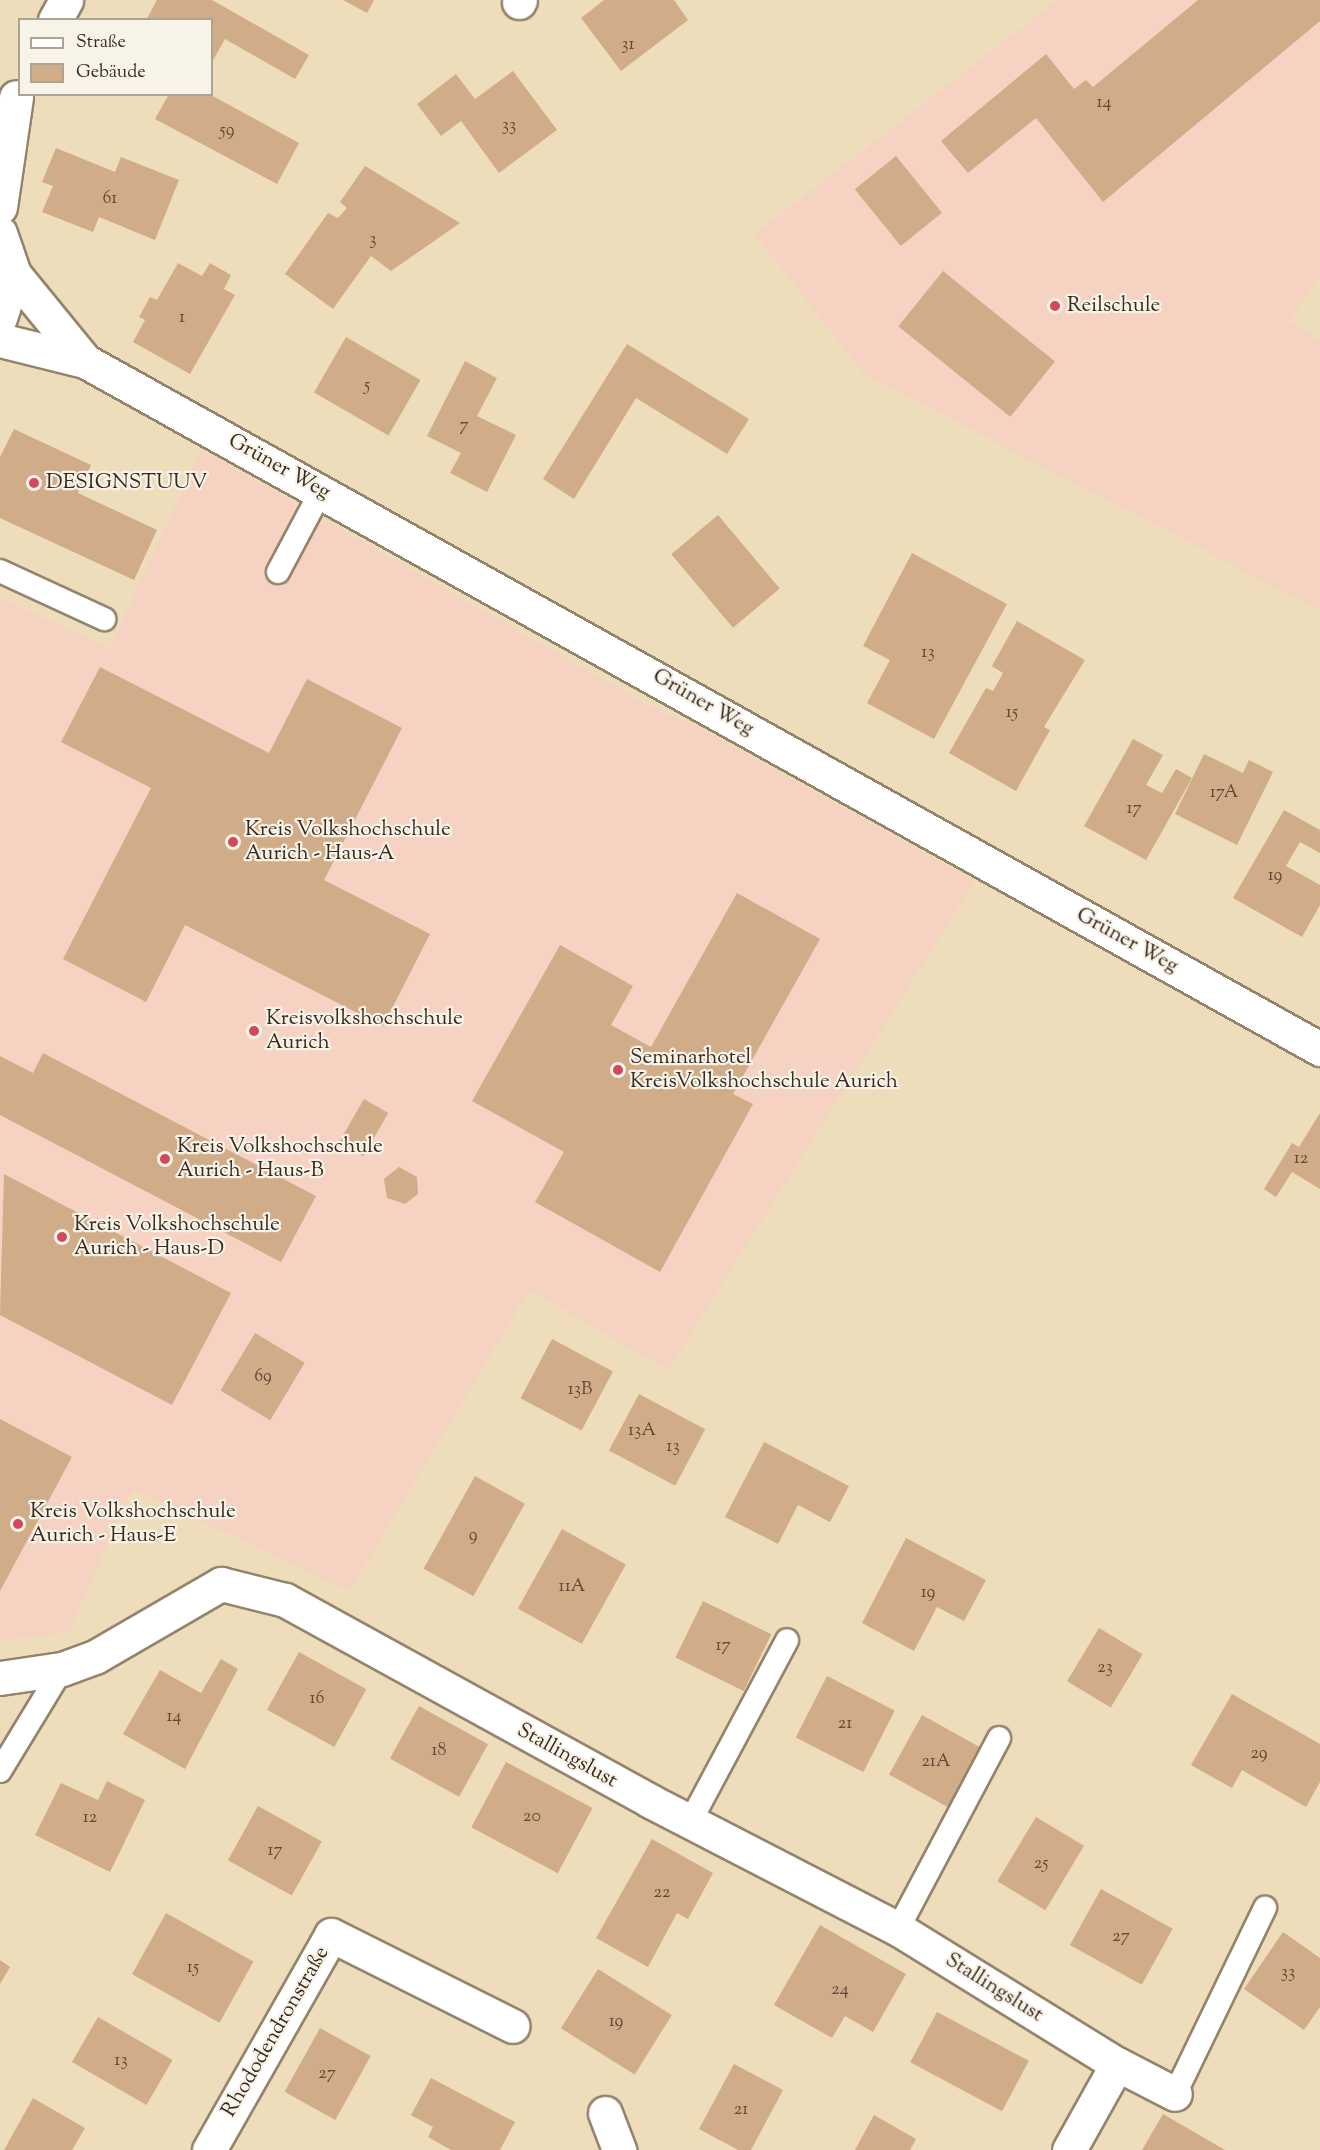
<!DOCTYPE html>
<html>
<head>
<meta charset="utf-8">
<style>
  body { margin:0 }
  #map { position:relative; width:1320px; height:2150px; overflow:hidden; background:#eeddba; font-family:"Sorts Mill Goudy",serif }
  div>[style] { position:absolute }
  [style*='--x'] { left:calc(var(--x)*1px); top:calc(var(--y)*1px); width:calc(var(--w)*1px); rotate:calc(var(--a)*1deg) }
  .built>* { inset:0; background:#f6d2c3 }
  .building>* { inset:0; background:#d1ac88; transform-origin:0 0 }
  .roads { filter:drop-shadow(2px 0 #94846c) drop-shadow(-2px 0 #94846c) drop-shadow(0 2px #94846c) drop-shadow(0 -2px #94846c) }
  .service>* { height:22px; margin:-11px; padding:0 11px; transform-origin:11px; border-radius:11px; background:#fff }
  .minor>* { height:33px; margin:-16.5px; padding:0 16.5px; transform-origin:16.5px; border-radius:16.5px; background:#fff }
  .secondary>* { height:33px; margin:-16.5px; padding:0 16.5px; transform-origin:16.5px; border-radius:16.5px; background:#fff }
  .dots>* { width:16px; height:16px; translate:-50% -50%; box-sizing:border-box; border:3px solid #f7f3e8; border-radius:50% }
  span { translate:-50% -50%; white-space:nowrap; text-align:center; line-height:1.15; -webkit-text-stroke:4.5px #f7f3e8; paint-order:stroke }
  .number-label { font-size:18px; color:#604a38 }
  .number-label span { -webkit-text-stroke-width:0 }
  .poi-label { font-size:21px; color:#3b2a1e }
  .left { translate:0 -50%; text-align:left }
  .street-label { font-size:21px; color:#3b2a1e }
  .legend { position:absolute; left:18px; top:18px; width:195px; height:78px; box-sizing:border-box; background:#f7f3e8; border:2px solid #aca397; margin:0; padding:8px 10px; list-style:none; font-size:18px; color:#3b2a1e }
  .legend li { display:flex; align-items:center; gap:12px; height:30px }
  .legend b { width:30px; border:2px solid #aca397 }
</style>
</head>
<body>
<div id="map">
  <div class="built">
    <div style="clip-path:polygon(1058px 0,1320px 0,1320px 275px,1289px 322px,1320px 340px,1320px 610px,864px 374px,755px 234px)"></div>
    <div style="clip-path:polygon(201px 449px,645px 704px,690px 723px,975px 881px,668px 1370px,529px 1290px,350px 1591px,132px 1489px,69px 1632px,0 1641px,0 597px,109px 649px)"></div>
  </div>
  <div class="building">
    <div style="clip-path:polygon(157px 0,212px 0,309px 55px,295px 79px,225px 39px,212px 62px,212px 20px,146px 20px)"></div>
    <div style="clip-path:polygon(343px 0,374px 0,367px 13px)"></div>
    <div style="clip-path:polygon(604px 0,674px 0,688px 20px,621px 71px,581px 18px)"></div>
    <div style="clip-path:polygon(1198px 0,1320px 0,1320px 21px,1103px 202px,1036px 118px,968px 173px,941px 141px,1046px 54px,1074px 89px,1086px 80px,1093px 87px)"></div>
    <div style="clip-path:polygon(513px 71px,557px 130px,499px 173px,461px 121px,441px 136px,417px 104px,456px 74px,475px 99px)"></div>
    <div style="clip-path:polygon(169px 94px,209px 94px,299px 143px,277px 184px,155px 119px)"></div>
    <div style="clip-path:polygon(56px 148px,115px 172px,121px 157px,179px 180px,155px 240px,99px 217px,93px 232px,42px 212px,53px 186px,42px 182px)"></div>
    <div style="left:896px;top:156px;width:73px;height:53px;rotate:51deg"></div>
    <div style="clip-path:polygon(365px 166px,460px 223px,391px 271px,371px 256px,333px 309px,285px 274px,328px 213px,338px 218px,347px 208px,340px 202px)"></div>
    <div style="clip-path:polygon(178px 263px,202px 276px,210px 263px,231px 275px,224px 289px,235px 295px,190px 374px,133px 342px,145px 320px,139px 317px,150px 297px,157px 300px)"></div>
    <div style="left:943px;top:271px;width:144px;height:71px;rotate:39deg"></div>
    <div style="left:346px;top:337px;width:86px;height:64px;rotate:30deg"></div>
    <div style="clip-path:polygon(627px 344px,749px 419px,727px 454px,636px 398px,574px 499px,543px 479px)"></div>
    <div style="clip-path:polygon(465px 361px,497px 378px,477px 416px,516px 435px,487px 492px,450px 473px,461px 453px,427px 436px)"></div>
    <div style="clip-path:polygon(14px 429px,91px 465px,78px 493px,157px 530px,134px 580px,0 518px,0 457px)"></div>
    <div style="left:718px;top:515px;width:96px;height:61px;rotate:50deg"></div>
    <div style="clip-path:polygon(912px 553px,1007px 604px,934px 739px,867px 703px,890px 660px,863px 646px)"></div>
    <div style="clip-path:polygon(1017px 621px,1085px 660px,1044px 727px,1050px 730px,1016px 791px,949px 753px,986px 688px,993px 691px,1003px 673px,992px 666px)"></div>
    <div style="clip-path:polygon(100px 667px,269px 753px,307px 679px,402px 728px,324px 880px,430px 934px,383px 1026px,185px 925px,146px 1002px,63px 959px,151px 788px,61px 742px)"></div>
    <div style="clip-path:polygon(1133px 739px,1163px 755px,1146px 785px,1162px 793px,1176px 769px,1192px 778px,1146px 860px,1084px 826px)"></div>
    <div style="clip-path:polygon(1204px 754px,1243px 773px,1249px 760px,1273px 772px,1237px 845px,1175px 814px)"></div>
    <div style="clip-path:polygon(1284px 810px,1320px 830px,1320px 853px,1300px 842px,1286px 866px,1320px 885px,1320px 905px,1302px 937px,1233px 898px)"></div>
    <div style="clip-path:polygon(737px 893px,820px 939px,733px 1094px,753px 1104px,660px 1272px,535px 1202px,564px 1152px,472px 1101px,560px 945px,633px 986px,611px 1025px,651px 1047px)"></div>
    <div style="clip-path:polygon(43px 1053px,316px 1196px,281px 1262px,0 1115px,0 1056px,33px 1073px)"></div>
    <div style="left:364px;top:1099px;width:28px;height:50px;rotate:30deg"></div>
    <div style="clip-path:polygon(1320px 1113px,1320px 1189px,1292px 1172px,1276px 1197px,1264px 1189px,1292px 1143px,1299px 1147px)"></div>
    <div style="clip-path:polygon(399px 1167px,417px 1177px,418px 1194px,405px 1204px,387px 1198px,384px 1179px)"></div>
    <div style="clip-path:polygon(4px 1174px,231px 1293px,172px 1405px,0 1315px)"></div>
    <div style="left:255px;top:1333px;width:58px;height:67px;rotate:31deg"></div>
    <div style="left:552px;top:1339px;width:69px;height:67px;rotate:28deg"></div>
    <div style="left:639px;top:1394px;width:75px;height:64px;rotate:28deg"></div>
    <div style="clip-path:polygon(0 1419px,72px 1457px,0 1591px)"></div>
    <div style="clip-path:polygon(764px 1442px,849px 1486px,830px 1522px,798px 1505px,778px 1544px,725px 1517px)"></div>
    <div style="left:475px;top:1476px;width:57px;height:106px;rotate:29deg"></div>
    <div style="left:562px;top:1529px;width:73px;height:91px;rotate:29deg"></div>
    <div style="clip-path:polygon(906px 1538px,986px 1580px,964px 1621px,937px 1607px,914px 1651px,862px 1623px)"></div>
    <div style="left:703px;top:1601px;width:76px;height:63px;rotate:26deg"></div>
    <div style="left:1099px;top:1628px;width:51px;height:62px;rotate:31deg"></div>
    <div style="left:299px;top:1652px;width:77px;height:66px;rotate:29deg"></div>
    <div style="clip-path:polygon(221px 1659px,238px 1669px,185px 1769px,123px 1734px,160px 1670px,201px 1693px)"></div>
    <div style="left:827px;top:1676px;width:76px;height:69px;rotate:27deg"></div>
    <div style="clip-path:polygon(1232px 1694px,1320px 1744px,1320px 1782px,1306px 1807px,1242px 1770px,1232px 1788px,1191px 1765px)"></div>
    <div style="left:419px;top:1706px;width:79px;height:60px;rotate:29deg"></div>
    <div style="left:922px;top:1715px;width:71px;height:68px;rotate:29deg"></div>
    <div style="left:506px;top:1762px;width:98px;height:74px;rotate:28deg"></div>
    <div style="clip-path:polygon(107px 1781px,145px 1800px,110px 1872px,35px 1835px,61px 1783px,98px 1800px)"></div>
    <div style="left:258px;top:1806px;width:73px;height:62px;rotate:29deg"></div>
    <div style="left:1036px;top:1817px;width:56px;height:75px;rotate:31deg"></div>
    <div style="clip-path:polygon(652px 1839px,713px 1873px,688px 1919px,677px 1913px,648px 1967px,596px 1938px)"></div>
    <div style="left:1101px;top:1889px;width:82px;height:64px;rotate:29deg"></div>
    <div style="left:166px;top:1913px;width:100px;height:70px;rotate:29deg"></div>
    <div style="clip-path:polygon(820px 1925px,906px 1974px,873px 2032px,845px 2016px,832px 2038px,774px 2005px)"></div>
    <div style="clip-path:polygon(1283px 1932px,1320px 1958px,1320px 2007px,1304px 2030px,1244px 1989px)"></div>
    <div style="clip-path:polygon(0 1960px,10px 1967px,0 1984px)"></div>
    <div style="left:598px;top:1969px;width:87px;height:70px;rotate:32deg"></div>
    <div style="left:937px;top:2012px;width:104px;height:57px;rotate:28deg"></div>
    <div style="left:98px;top:2017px;width:86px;height:52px;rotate:30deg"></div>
    <div style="left:320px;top:2028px;width:58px;height:73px;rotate:29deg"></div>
    <div style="clip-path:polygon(734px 2064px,783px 2090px,751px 2150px,738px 2150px,699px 2129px)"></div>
    <div style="clip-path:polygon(431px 2078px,515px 2122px,500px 2150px,451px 2150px,428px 2137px,433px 2127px,411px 2115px)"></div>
    <div style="clip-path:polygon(33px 2098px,85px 2128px,72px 2150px,4px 2150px)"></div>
    <div style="clip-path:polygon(1163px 2114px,1225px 2150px,1142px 2150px)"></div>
    <div style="clip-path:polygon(874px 2115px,916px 2139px,910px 2150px,855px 2150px)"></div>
  </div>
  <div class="roads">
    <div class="service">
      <div style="--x:0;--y:571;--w:115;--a:24.8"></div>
      <div style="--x:278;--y:572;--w:92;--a:-62"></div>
      <div style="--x:0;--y:1771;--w:119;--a:-58.7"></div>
      <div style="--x:690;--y:1822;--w:206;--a:-61.9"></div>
      <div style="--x:898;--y:1929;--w:216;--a:-62.1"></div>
      <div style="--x:1175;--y:2094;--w:207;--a:-64.2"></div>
    </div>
    <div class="minor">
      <div style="--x:519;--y:2;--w:2;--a:-63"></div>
      <div style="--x:14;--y:274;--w:112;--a:50.8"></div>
      <div style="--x:0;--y:340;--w:88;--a:13.9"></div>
      <div style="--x:85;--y:361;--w:1414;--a:29.12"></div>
      <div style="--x:0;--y:1678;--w:63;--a:-8.3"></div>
      <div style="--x:62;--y:1669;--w:35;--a:-20"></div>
      <div style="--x:95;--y:1657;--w:146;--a:-30.1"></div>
      <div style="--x:221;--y:1584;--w:66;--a:14"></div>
      <div style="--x:285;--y:1600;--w:417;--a:28.8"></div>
      <div style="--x:650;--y:1801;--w:279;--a:27.3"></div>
      <div style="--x:898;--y:1929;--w:257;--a:31.7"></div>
      <div style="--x:1117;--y:2064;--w:65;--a:27.3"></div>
      <div style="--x:605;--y:2113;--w:40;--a:69"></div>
      <div style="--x:209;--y:2150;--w:247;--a:-60.4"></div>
      <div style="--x:331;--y:1935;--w:203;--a:26.6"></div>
      <div style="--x:1069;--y:2150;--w:98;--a:-60.8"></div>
    </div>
    <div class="secondary">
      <div style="--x:55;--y:20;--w:23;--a:-61"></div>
      <div style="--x:0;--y:207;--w:111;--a:-81.7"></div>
      <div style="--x:0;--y:233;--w:43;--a:71.1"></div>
      <div style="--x:14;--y:274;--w:46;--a:107.7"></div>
    </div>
  </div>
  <div class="dots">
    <div style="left:1055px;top:306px;background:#d1495b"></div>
    <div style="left:34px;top:483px;background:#d1495b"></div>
    <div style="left:233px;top:842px;background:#d1495b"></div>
    <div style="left:254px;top:1031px;background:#d1495b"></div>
    <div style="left:618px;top:1070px;background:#d1495b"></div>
    <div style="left:165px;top:1159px;background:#d1495b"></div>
    <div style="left:62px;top:1237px;background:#d1495b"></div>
    <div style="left:18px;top:1524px;background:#d1495b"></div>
  </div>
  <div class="number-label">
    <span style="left:628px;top:45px">31</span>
    <span style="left:1104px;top:103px">14</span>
    <span style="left:509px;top:126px">33</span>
    <span style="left:227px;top:131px">59</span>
    <span style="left:110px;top:199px">61</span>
    <span style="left:373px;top:240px">3</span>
    <span style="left:182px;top:318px">1</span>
    <span style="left:367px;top:386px">5</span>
    <span style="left:464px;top:426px">7</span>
    <span style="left:928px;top:653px">13</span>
    <span style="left:1012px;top:713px">15</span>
    <span style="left:1224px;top:793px">17A</span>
    <span style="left:1134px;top:809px">17</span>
    <span style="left:1275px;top:876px">19</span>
    <span style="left:1301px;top:1159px">12</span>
    <span style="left:263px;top:1377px">69</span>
    <span style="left:580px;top:1390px">13B</span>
    <span style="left:642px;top:1431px">13A</span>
    <span style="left:673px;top:1447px">13</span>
    <span style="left:473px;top:1536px">9</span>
    <span style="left:572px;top:1587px">11A</span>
    <span style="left:928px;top:1593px">19</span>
    <span style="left:723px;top:1646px">17</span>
    <span style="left:1105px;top:1668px">23</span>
    <span style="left:317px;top:1699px">16</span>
    <span style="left:174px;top:1717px">14</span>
    <span style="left:845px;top:1724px">21</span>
    <span style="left:439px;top:1751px">18</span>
    <span style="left:1259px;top:1754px">29</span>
    <span style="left:936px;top:1762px">21A</span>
    <span style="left:532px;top:1817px">20</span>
    <span style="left:90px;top:1818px">12</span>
    <span style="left:275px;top:1851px">17</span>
    <span style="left:1041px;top:1864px">25</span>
    <span style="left:662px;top:1893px">22</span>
    <span style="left:1121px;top:1937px">27</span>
    <span style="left:193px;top:1968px">15</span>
    <span style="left:1288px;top:1973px">33</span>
    <span style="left:840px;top:1990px">24</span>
    <span style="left:616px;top:2022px">19</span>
    <span style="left:121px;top:2061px">13</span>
    <span style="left:327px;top:2074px">27</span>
    <span style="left:741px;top:2110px">21</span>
  </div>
  <div class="poi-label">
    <span class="left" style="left:1067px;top:306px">Reilschule</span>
    <span class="left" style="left:46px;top:483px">DESIGNSTUUV</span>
    <span class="left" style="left:245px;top:842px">Kreis Volkshochschule<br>Aurich - Haus-A</span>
    <span class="left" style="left:266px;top:1031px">Kreisvolkshochschule<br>Aurich</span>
    <span class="left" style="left:630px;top:1070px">Seminarhotel<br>KreisVolkshochschule Aurich</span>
    <span class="left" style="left:177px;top:1159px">Kreis Volkshochschule<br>Aurich - Haus-B</span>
    <span class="left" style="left:74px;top:1237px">Kreis Volkshochschule<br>Aurich - Haus-D</span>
    <span class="left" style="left:30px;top:1524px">Kreis Volkshochschule<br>Aurich - Haus-E</span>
  </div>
  <div class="street-label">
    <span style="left:279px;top:467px;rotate:29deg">Grüner Weg</span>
    <span style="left:703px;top:703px;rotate:30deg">Grüner Weg</span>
    <span style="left:1127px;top:941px;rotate:29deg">Grüner Weg</span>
    <span style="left:567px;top:1756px;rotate:29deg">Stallingslust</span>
    <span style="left:994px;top:1988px;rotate:32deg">Stallingslust</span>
    <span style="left:276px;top:2032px;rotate:-60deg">Rhododendronstraße</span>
  </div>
  <ul class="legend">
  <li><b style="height:8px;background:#fff"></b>Straße</li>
  <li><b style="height:16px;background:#d1ac88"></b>Gebäude</li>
  </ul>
</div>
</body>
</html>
